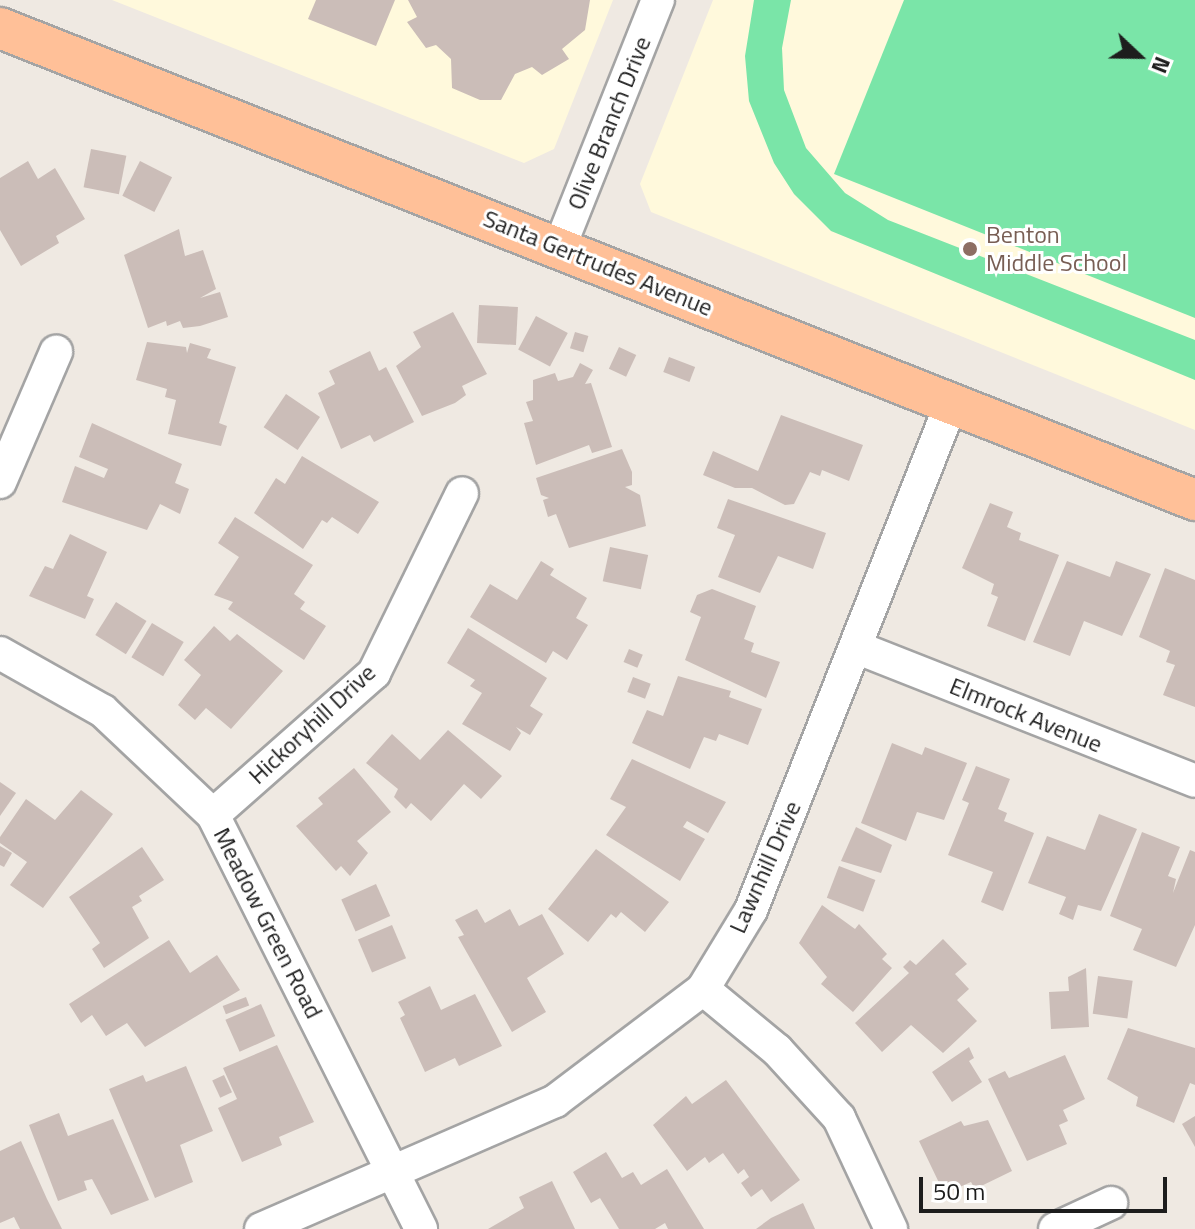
<!DOCTYPE html>
<html>
<head>
<meta charset="utf-8">
<style>
  body { margin:0 }
  #map { position:relative; width:1195px; height:1229px; overflow:hidden; background:#efe9e2; font-family:"Titillium Web",sans-serif }
  div>[style] { position:absolute }
  [style*='--x'] { left:calc(var(--x)*1px); top:calc(var(--y)*1px); width:calc(var(--w)*1px); rotate:calc(var(--a)*1deg) }
  .education>* { inset:0; background:#fff9dc }
  .pitch>* { inset:0; background:#7ae5a8 }
  .building>* { inset:0; background:#cbbdb8; transform-origin:0 0 }
  .roads { filter:drop-shadow(2px 0 #a4a4a4) drop-shadow(-2px 0 #a4a4a4) drop-shadow(0 2px #a4a4a4) drop-shadow(0 -2px #a4a4a4) }
  .minor>* { height:32px; margin:-16px; padding:0 16px; transform-origin:16px; border-radius:16px; background:#fff }
  .major>* { height:40px; margin:-20px; padding:0 20px; transform-origin:20px; border-radius:20px; background:#ffc098 }
  .dots>* { width:22px; height:22px; translate:-50% -50%; box-sizing:border-box; border:4px solid #fff; border-radius:50% }
  span { translate:-50% -50%; white-space:nowrap; text-align:center; line-height:1.15; -webkit-text-stroke:6px #fff; paint-order:stroke }
  .street-label { font-size:24px; color:#1d1d1d }
  .education-label { font-size:24px; color:#785e54 }
  .left { translate:0 -50%; text-align:left }
  .north { position:absolute; left:1099px; top:16px; width:80px; height:80px; -webkit-text-stroke:6px #fff; paint-order:stroke; rotate:112deg; font-size:22px; font-weight:700; line-height:32px; text-align:center; color:#1d1d1d }
  .north::after { content:''; display:block; margin:auto; width:28px; height:36px; background:#1d1d1d; clip-path:polygon(50% 0,100% 100%,50% 72%,0 100%) }
  .scale { position:absolute; left:919px; top:1177px; width:248px; height:36px; box-sizing:border-box; border:4px solid #1d1d1d; border-top:0; padding-left:10px; font-size:24px; line-height:28px; white-space:nowrap; color:#1d1d1d; -webkit-text-stroke:6px #fff; paint-order:stroke }
</style>
</head>
<body>
<div id="map">
  <div class="education">
    <div style="clip-path:polygon(112px 0,613px 0,554px 149px,524px 163px)"></div>
    <div style="clip-path:polygon(713px 0,1195px 0,1195px 430px,651px 212px,640px 184px)"></div>
  </div>
  <div class="pitch">
    <div style="clip-path:polygon(754px 0,791px 0,782px 48px,784px 90px,806px 148px,845px 193px,888px 220px,1195px 340px,1195px 380px,831px 231px,794px 194px,774px 163px,749px 101px,745px 56px)"></div>
    <div style="clip-path:polygon(904px 0,1195px 0,1195px 318px,834px 174px)"></div>
  </div>
  <div class="building">
    <div style="clip-path:polygon(316px 0,395px 0,376px 46px,308px 19px)"></div>
    <div style="clip-path:polygon(408px 0,590px 0,585px 30px,562px 49px,569px 59px,542px 75px,532px 67px,515px 74px,501px 100px,480px 100px,452px 88px,451px 59px,436px 45px,426px 48px,407px 22px,417px 17px)"></div>
    <div style="left:91px;top:149px;width:36px;height:39px;rotate:11deg"></div>
    <div style="clip-path:polygon(28px 161px,38px 179px,55px 168px,85px 219px,56px 236px,59px 243px,21px 266px,0 230px,0 178px)"></div>
    <div style="left:140px;top:161px;width:36px;height:39px;rotate:27deg"></div>
    <div style="clip-path:polygon(179px 229px,185px 256px,203px 250px,216px 289px,200px 298px,220px 292px,228px 317px,200px 326px,183px 328px,180px 321px,167px 326px,166px 321px,148px 328px,124px 255px)"></div>
    <div style="left:479px;top:305px;width:39px;height:38px;rotate:3deg"></div>
    <div style="clip-path:polygon(453px 312px,487px 374px,462px 386px,466px 395px,455px 403px,422px 416px,396px 366px,421px 347px,413px 332px)"></div>
    <div style="left:536px;top:316px;width:36px;height:38px;rotate:28deg"></div>
    <div style="left:575px;top:332px;width:14px;height:17px;rotate:17deg"></div>
    <div style="clip-path:polygon(147px 342px,186px 347px,187px 353px,190px 343px,211px 349px,207px 358px,236px 367px,219px 423px,227px 426px,221px 446px,168px 434px,176px 400px,165px 397px,167px 389px,136px 380px)"></div>
    <div style="left:619px;top:347px;width:19px;height:24px;rotate:25deg"></div>
    <div style="clip-path:polygon(370px 351px,379px 371px,386px 367px,414px 422px,374px 442px,370px 435px,341px 449px,318px 393px,335px 384px,329px 371px)"></div>
    <div style="left:669px;top:357px;width:28px;height:16px;rotate:21deg"></div>
    <div style="clip-path:polygon(580px 363px,593px 370px,585px 384px,591px 383px,612px 447px,592px 453px,589px 445px,536px 465px,524px 423px,533px 421px,526px 402px,533px 400px,533px 380px,555px 373px,558px 381px,573px 377px)"></div>
    <div style="left:286px;top:394px;width:41px;height:40px;rotate:34deg"></div>
    <div style="clip-path:polygon(781px 415px,863px 445px,849px 481px,822px 470px,820px 476px,810px 472px,794px 504px,785px 505px,752px 488px,735px 488px,703px 475px,713px 451px,758px 471px)"></div>
    <div style="clip-path:polygon(92px 423px,182px 464px,175px 483px,189px 489px,180px 514px,160px 504px,147px 530px,62px 502px,75px 466px,104px 478px,108px 469px,79px 457px)"></div>
    <div style="clip-path:polygon(622px 449px,632px 472px,632px 485px,625px 487px,640px 495px,646px 526px,569px 548px,556px 514px,548px 517px,543px 500px,549px 498px,541px 495px,536px 478px)"></div>
    <div style="clip-path:polygon(302px 456px,379px 502px,358px 534px,332px 517px,327px 523px,322px 520px,303px 549px,254px 513px,276px 478px,285px 484px)"></div>
    <div style="clip-path:polygon(728px 499px,826px 533px,813px 569px,778px 556px,760px 593px,718px 577px,735px 535px,717px 528px)"></div>
    <div style="clip-path:polygon(990px 503px,1013px 512px,1007px 527px,1021px 533px,1019px 540px,1059px 555px,1025px 641px,987px 626px,998px 597px,991px 594px,994px 584px,962px 568px)"></div>
    <div style="clip-path:polygon(235px 517px,313px 565px,294px 594px,305px 602px,300px 609px,326px 626px,304px 660px,228px 609px,233px 602px,214px 595px,239px 557px,218px 543px)"></div>
    <div style="clip-path:polygon(70px 534px,107px 552px,87px 596px,94px 599px,85px 619px,29px 596px,45px 566px,53px 569px)"></div>
    <div style="left:610px;top:547px;width:39px;height:35px;rotate:12deg"></div>
    <div style="clip-path:polygon(541px 561px,554px 569px,550px 575px,587px 598px,576px 618px,588px 625px,567px 660px,553px 651px,546px 663px,470px 617px,490px 584px,517px 600px)"></div>
    <div style="clip-path:polygon(1067px 561px,1110px 577px,1116px 561px,1151px 574px,1122px 636px,1084px 621px,1070px 656px,1033px 642px)"></div>
    <div style="clip-path:polygon(1165px 568px,1195px 580px,1195px 707px,1163px 695px,1175px 665px,1166px 662px,1170px 651px,1139px 637px)"></div>
    <div style="clip-path:polygon(712px 589px,756px 606px,744px 639px,754px 643px,751px 652px,780px 662px,766px 698px,685px 660px,701px 617px,690px 612px,697px 595px)"></div>
    <div style="left:116px;top:602px;width:36px;height:39px;rotate:32deg"></div>
    <div style="left:152px;top:623px;width:37px;height:40px;rotate:31deg"></div>
    <div style="clip-path:polygon(214px 626px,230px 641px,237px 634px,283px 671px,231px 729px,206px 708px,195px 720px,178px 705px,201px 675px,184px 660px)"></div>
    <div style="clip-path:polygon(468px 628px,547px 678px,530px 706px,543px 714px,530px 735px,516px 727px,521px 733px,510px 751px,462px 724px,482px 693px,470px 686px,475px 680px,447px 663px)"></div>
    <div style="left:629px;top:649px;width:15px;height:14px;rotate:23deg"></div>
    <div style="clip-path:polygon(678px 676px,731px 691px,729px 697px,762px 709px,748px 745px,719px 734px,716px 741px,704px 737px,690px 769px,632px 743px,647px 710px,663px 716px)"></div>
    <div style="left:633px;top:677px;width:19px;height:16px;rotate:21deg"></div>
    <div style="clip-path:polygon(448px 730px,502px 776px,481px 799px,464px 784px,431px 821px,411px 803px,406px 809px,394px 797px,398px 789px,366px 763px,392px 734px,420px 760px)"></div>
    <div style="clip-path:polygon(892px 743px,922px 755px,925px 747px,967px 763px,944px 820px,917px 812px,906px 841px,861px 823px)"></div>
    <div style="clip-path:polygon(632px 759px,726px 802px,708px 833px,687px 821px,683px 827px,705px 839px,680px 881px,606px 835px,626px 807px,610px 799px)"></div>
    <div style="clip-path:polygon(976px 766px,1010px 779px,998px 809px,1007px 813px,1004px 821px,1034px 833px,1003px 911px,981px 902px,993px 872px,948px 855px,969px 803px,962px 800px)"></div>
    <div style="clip-path:polygon(354px 768px,391px 812px,357px 841px,368px 853px,350px 876px,341px 866px,336px 871px,296px 826px,323px 804px,318px 798px)"></div>
    <div style="clip-path:polygon(0 782px,16px 793px,0 816px)"></div>
    <div style="clip-path:polygon(81px 790px,113px 814px,43px 908px,10px 885px,27px 862px,0 843px,0 837px,26px 799px,55px 820px)"></div>
    <div style="clip-path:polygon(1099px 814px,1137px 829px,1101px 911px,1078px 905px,1073px 920px,1059px 914px,1066px 897px,1028px 883px,1047px 836px,1085px 850px)"></div>
    <div style="clip-path:polygon(856px 827px,892px 845px,881px 873px,841px 861px)"></div>
    <div style="clip-path:polygon(1142px 832px,1180px 847px,1168px 876px,1176px 879px,1173px 893px,1190px 850px,1195px 852px,1195px 925px,1176px 967px,1133px 950px,1142px 929px,1110px 916px)"></div>
    <div style="clip-path:polygon(0 846px,12px 853px,4px 867px,0 865px)"></div>
    <div style="clip-path:polygon(142px 847px,164px 880px,139px 896px,142px 901px,132px 907px,149px 938px,104px 968px,92px 949px,100px 943px,69px 897px)"></div>
    <div style="clip-path:polygon(596px 849px,669px 902px,645px 932px,621px 912px,616px 918px,611px 914px,588px 942px,548px 909px)"></div>
    <div style="left:839px;top:866px;width:39px;height:34px;rotate:21deg"></div>
    <div style="left:376px;top:884px;width:35px;height:38px;rotate:66deg"></div>
    <div style="clip-path:polygon(822px 905px,855px 929px,859px 924px,887px 954px,882px 959px,892px 968px,853px 1012px,821px 984px,827px 977px,799px 943px)"></div>
    <div style="clip-path:polygon(477px 909px,485px 923px,510px 909px,519px 926px,542px 914px,564px 954px,527px 978px,546px 1012px,512px 1032px,458px 937px,464px 935px,455px 920px)"></div>
    <div style="left:392px;top:925px;width:36px;height:37px;rotate:67deg"></div>
    <div style="clip-path:polygon(943px 939px,967px 964px,955px 974px,969px 989px,957px 1000px,977px 1021px,943px 1053px,911px 1025px,882px 1052px,855px 1023px,909px 973px,903px 967px,910px 960px,916px 965px)"></div>
    <div style="clip-path:polygon(169px 940px,190px 973px,217px 955px,240px 990px,145px 1047px,127px 1023px,106px 1036px,92px 1015px,81px 1023px,69px 1004px)"></div>
    <div style="clip-path:polygon(1086px 968px,1089px 1027px,1051px 1029px,1049px 992px,1069px 991px,1068px 977px)"></div>
    <div style="left:1098px;top:976px;width:35px;height:38px;rotate:8deg"></div>
    <div style="clip-path:polygon(430px 986px,441px 1010px,475px 994px,502px 1046px,459px 1066px,455px 1058px,425px 1072px,400px 1018px,405px 1015px,398px 1002px)"></div>
    <div style="left:246px;top:997px;width:9px;height:25px;rotate:69deg"></div>
    <div style="left:261px;top:1004px;width:35px;height:39px;rotate:66deg"></div>
    <div style="clip-path:polygon(1128px 1028px,1195px 1048px,1195px 1085px,1190px 1083px,1174px 1123px,1136px 1106px,1138px 1097px,1107px 1079px)"></div>
    <div style="clip-path:polygon(277px 1045px,314px 1122px,279px 1137px,282px 1145px,242px 1162px,218px 1108px,237px 1099px,223px 1068px)"></div>
    <div style="clip-path:polygon(969px 1047px,974px 1058px,969px 1061px,982px 1082px,952px 1102px,932px 1072px)"></div>
    <div style="clip-path:polygon(1065px 1055px,1085px 1099px,1063px 1110px,1068px 1121px,1059px 1125px,1067px 1144px,1027px 1161px,988px 1079px,1005px 1071px,1009px 1078px)"></div>
    <div style="clip-path:polygon(186px 1066px,213px 1131px,180px 1145px,193px 1182px,155px 1198px,109px 1089px,143px 1075px,146px 1082px)"></div>
    <div style="left:224px;top:1075px;width:19px;height:13px;rotate:65deg"></div>
    <div style="clip-path:polygon(726px 1080px,800px 1180px,771px 1202px,762px 1189px,751px 1197px,741px 1183px,749px 1177px,744px 1169px,738px 1174px,723px 1153px,709px 1163px,705px 1157px,687px 1171px,653px 1125px,686px 1096px,692px 1104px)"></div>
    <div style="clip-path:polygon(59px 1113px,68px 1136px,113px 1119px,149px 1200px,111px 1215px,92px 1179px,84px 1181px,87px 1190px,58px 1201px,29px 1125px)"></div>
    <div style="clip-path:polygon(1195px 1116px,1195px 1147px,1182px 1124px)"></div>
    <div style="clip-path:polygon(988px 1120px,1012px 1171px,975px 1189px,971px 1182px,953px 1190px,951px 1184px,942px 1189px,919px 1141px,961px 1121px,964px 1126px)"></div>
    <div style="clip-path:polygon(21px 1141px,47px 1199px,62px 1229px,20px 1229px,14px 1217px,0 1223px,0 1151px)"></div>
    <div style="clip-path:polygon(606px 1152px,622px 1178px,633px 1172px,641px 1185px,667px 1169px,704px 1229px,668px 1229px,665px 1223px,655px 1229px,619px 1229px,600px 1198px,591px 1203px,573px 1172px)"></div>
    <div style="clip-path:polygon(552px 1181px,575px 1229px,488px 1229px,524px 1208px,519px 1197px)"></div>
    <div style="clip-path:polygon(803px 1203px,815px 1229px,756px 1229px,771px 1218px)"></div>
  </div>
  <div class="roads">
    <div class="minor">
      <div style="--x:560;--y:246;--w:265;--a:-68.3"></div>
      <div style="--x:0;--y:482;--w:142;--a:-66.7"></div>
      <div style="--x:858;--y:648;--w:362;--a:21.5"></div>
      <div style="--x:0;--y:653;--w:118;--a:29.4"></div>
      <div style="--x:103;--y:711;--w:151;--a:43.4"></div>
      <div style="--x:213;--y:815;--w:463;--a:63.3"></div>
      <div style="--x:213;--y:815;--w:215;--a:-41.4"></div>
      <div style="--x:374;--y:673;--w:200;--a:-63.9"></div>
      <div style="--x:703;--y:989;--w:96;--a:39.5"></div>
      <div style="--x:777;--y:1050;--w:92;--a:47.6"></div>
      <div style="--x:839;--y:1118;--w:123;--a:64.9"></div>
      <div style="--x:261;--y:1229;--w:321;--a:-23.5"></div>
      <div style="--x:555;--y:1101;--w:186;--a:-37.1"></div>
      <div style="--x:703;--y:989;--w:92;--a:-58.7"></div>
      <div style="--x:751;--y:910;--w:544;--a:-68.43"></div>
      <div style="--x:1055;--y:1229;--w:62;--a:-24.9"></div>
    </div>
    <div class="major">
      <div style="--x:0;--y:28;--w:1285;--a:21.55"></div>
    </div>
  </div>
  <div class="dots">
    <div style="left:970px;top:249px;background:#8d6e63"></div>
  </div>
  <div class="street-label">
    <span style="left:609px;top:123px;rotate:-68deg">Olive Branch Drive</span>
    <span style="left:598px;top:263px;rotate:22deg">Santa Gertrudes Avenue</span>
    <span style="left:1026px;top:715px;rotate:22deg">Elmrock Avenue</span>
    <span style="left:312px;top:724px;rotate:-43deg">Hickoryhill Drive</span>
    <span style="left:765px;top:867px;rotate:-66deg">Lawnhill Drive</span>
    <span style="left:268px;top:923px;rotate:63deg">Meadow Green Road</span>
  </div>
  <div class="education-label">
    <span class="left" style="left:986px;top:249px">Benton<br>Middle School</span>
  </div>
  <div class="north">N</div>
  <div class="scale">50 m</div>
</div>
</body>
</html>
